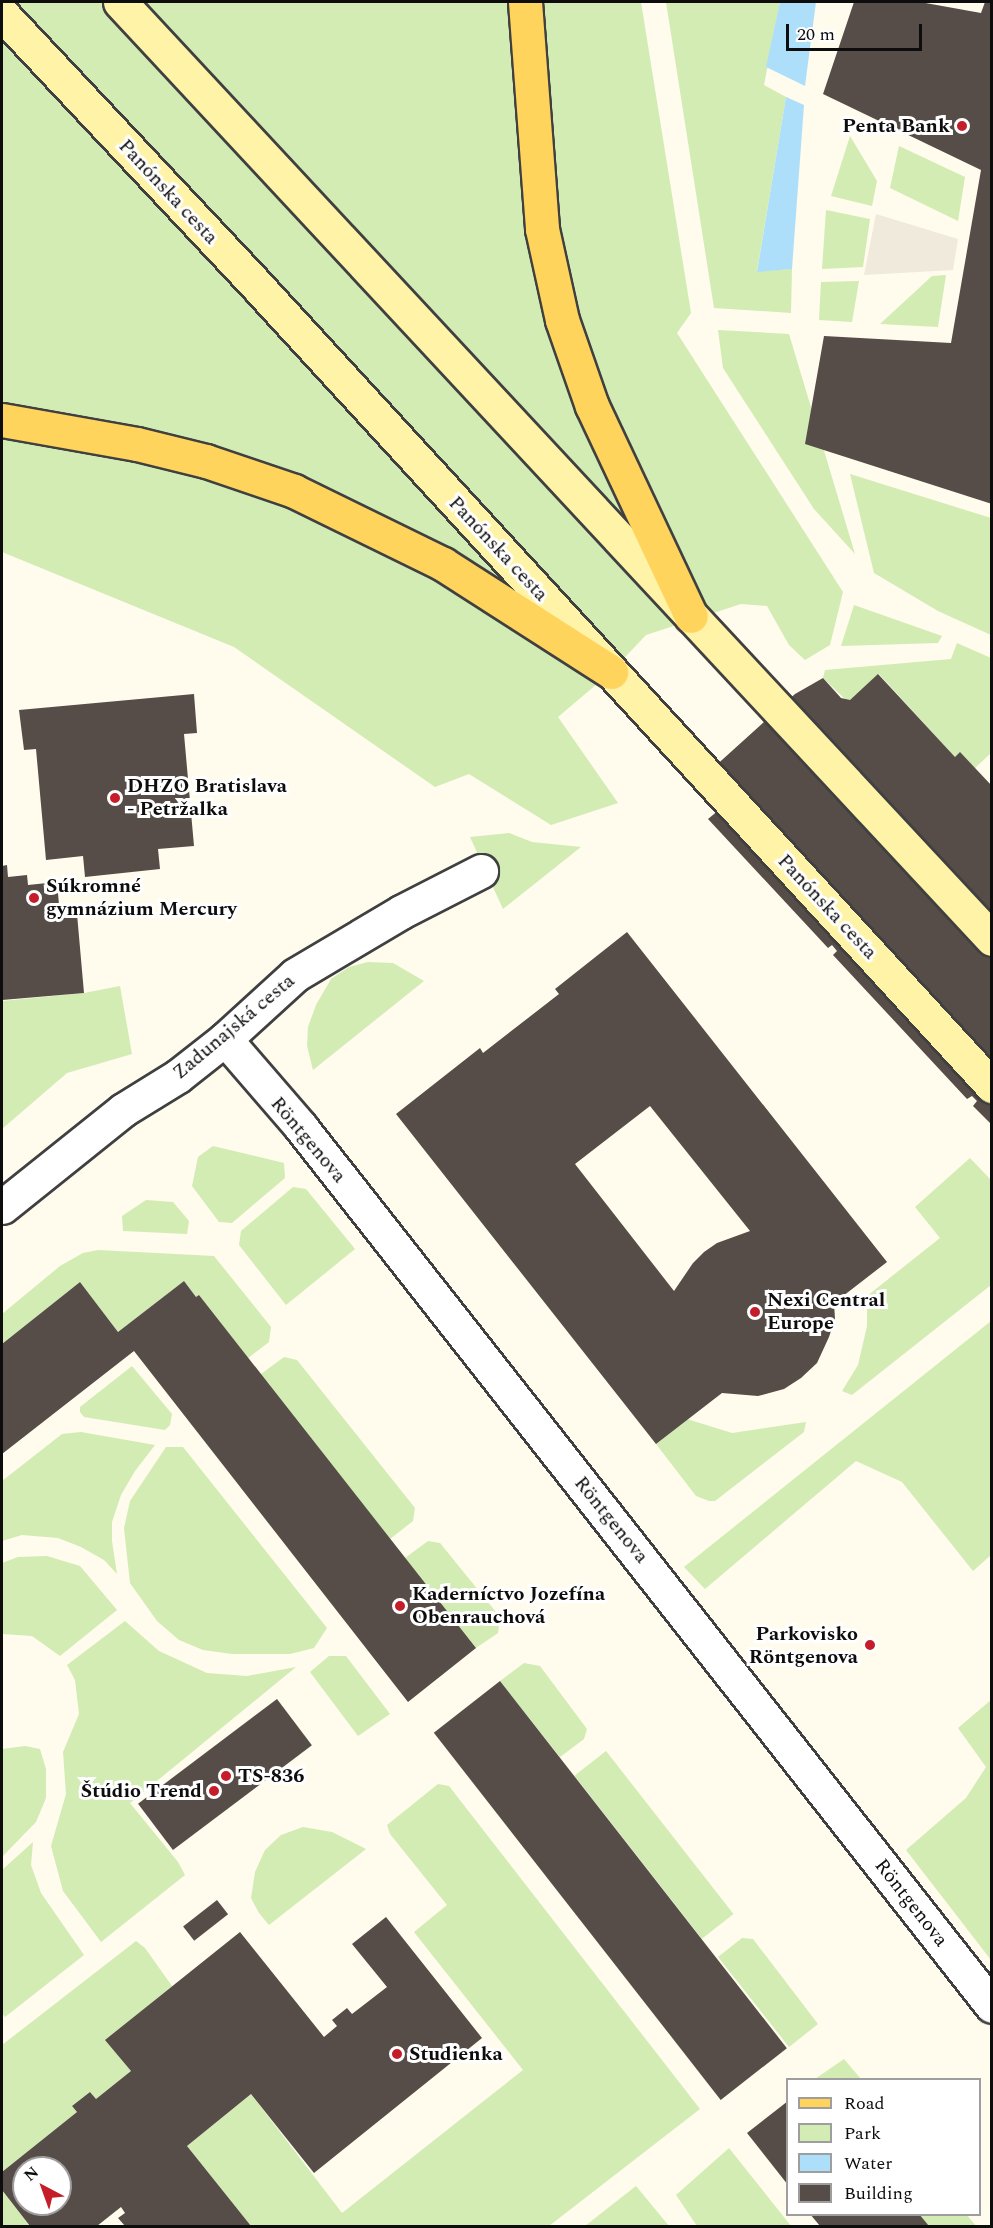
<!DOCTYPE html>
<html>
<head>
<meta charset="utf-8">
<style>
  body { margin:0 }
  #map { position:relative; width:993px; height:2228px; overflow:hidden; background:#fffbed; font-family:Spectral,serif }
  div>[style] { position:absolute }
  [style*='--x'] { left:calc(var(--x)*1px); top:calc(var(--y)*1px); width:calc(var(--w)*1px); rotate:calc(var(--a)*1deg) }
  .green>* { inset:0; background:#d2ecb4; transform-origin:0 0 }
  .plaza>* { inset:0; background:#efeadb }
  .water>* { inset:0; background:#aedffa }
  .building>* { inset:0; background:#564d49; transform-origin:0 0 }
  .roads { filter:drop-shadow(2px 0 #404040) drop-shadow(-2px 0 #404040) drop-shadow(0 2px #404040) drop-shadow(0 -2px #404040) }
  .minor>* { height:33px; margin:-16.5px; padding:0 16.5px; transform-origin:16.5px; border-radius:16.5px; background:#fff }
  .secondary>* { height:33px; margin:-16.5px; padding:0 16.5px; transform-origin:16.5px; border-radius:16.5px; background:#fff3a8 }
  .primary>* { height:33px; margin:-16.5px; padding:0 16.5px; transform-origin:16.5px; border-radius:16.5px; background:#ffd45d }
  .dots>* { width:16px; height:16px; translate:-50% -50%; box-sizing:border-box; border:3px solid #fff; border-radius:50% }
  span { translate:-50% -50%; white-space:nowrap; text-align:center; line-height:1.15; -webkit-text-stroke:6px #fff; paint-order:stroke }
  .poi-label { font-size:20px; color:#0d0d0d; font-weight:700 }
  .right { translate:-100% -50%; text-align:right }
  .left { translate:0 -50%; text-align:left }
  .street-label { font-size:20px; color:#0d0d0d }
  .frame { position:absolute; inset:0; border:3px solid #0d0d0d; pointer-events:none }
  .legend { position:absolute; left:786px; top:2078px; width:195px; height:138px; box-sizing:border-box; background:#fff; border:2px solid #9e9e9e; margin:0; padding:8px 10px; list-style:none; font-size:18px; color:#0d0d0d }
  .legend li { display:flex; align-items:center; gap:12px; height:30px }
  .legend b { width:30px; border:2px solid #9e9e9e }
  .north { position:absolute; left:12px; top:2156px; width:60px; height:60px; box-sizing:border-box; background:#fff; border:2px solid #9e9e9e; border-radius:50%; rotate:319deg; font-size:16px; font-weight:700; line-height:24px; text-align:center; color:#0d0d0d }
  .north::after { content:''; display:block; margin:auto; width:21px; height:27px; background:#c51d29; clip-path:polygon(50% 0,100% 100%,50% 72%,0 100%) }
  .scale { position:absolute; left:786px; top:24px; width:136px; height:27px; box-sizing:border-box; border:3px solid #0d0d0d; border-top:0; padding-left:8px; font-size:18px; line-height:21px; white-space:nowrap; color:#0d0d0d; -webkit-text-stroke:4px #fff; paint-order:stroke }
</style>
</head>
<body>
<div id="map">
  <div class="green">
    <div style="clip-path:polygon(2px 2px,641px 2px,691px 313px,677px 333px,843px 592px,830px 645px,805px 660px,789px 645px,767px 606px,741px 604px,646px 635px,611px 672px,558px 717px,618px 803px,551px 825px,469px 774px,435px 787px,234px 647px,2px 552px)"></div>
    <div style="clip-path:polygon(666px 2px,780px 2px,764px 85px,786px 97px,757px 271px,792px 269px,791px 313px,714px 308px)"></div>
    <div style="clip-path:polygon(850px 136px,877px 181px,872px 206px,831px 196px)"></div>
    <div style="clip-path:polygon(899px 146px,965px 177px,958px 221px,890px 188px)"></div>
    <div style="clip-path:polygon(826px 210px,870px 219px,863px 267px,822px 269px)"></div>
    <div style="clip-path:polygon(946px 275px,938px 327px,880px 324px,932px 276px)"></div>
    <div style="clip-path:polygon(859px 281px,852px 322px,819px 320px,821px 282px)"></div>
    <div style="clip-path:polygon(718px 330px,789px 334px,855px 554px,814px 509px,723px 368px)"></div>
    <div style="clip-path:polygon(850px 474px,991px 518px,991px 635px,938px 611px,874px 573px)"></div>
    <div style="clip-path:polygon(854px 605px,942px 636px,938px 643px,841px 646px)"></div>
    <div style="clip-path:polygon(957px 643px,991px 658px,991px 753px,975px 768px,955px 757px,879px 674px,850px 700px,846px 700px,823px 678px,825px 670px,951px 659px)"></div>
    <div style="clip-path:polygon(509px 833px,532px 842px,581px 847px,503px 909px,470px 837px)"></div>
    <div style="clip-path:polygon(368px 962px,393px 963px,424px 981px,313px 1070px,307px 1046px,308px 1027px,316px 1005px,331px 979px,349px 967px)"></div>
    <div style="clip-path:polygon(120px 986px,132px 1054px,67px 1073px,2px 1129px,2px 1001px,84px 993px)"></div>
    <div style="clip-path:polygon(213px 1146px,284px 1163px,285px 1178px,232px 1223px,219px 1222px,192px 1186px,198px 1157px)"></div>
    <div style="clip-path:polygon(970px 1158px,991px 1180px,991px 1285px,852px 1395px,842px 1391px,858px 1365px,867px 1326px,867px 1296px,940px 1238px,915px 1207px)"></div>
    <div style="clip-path:polygon(293px 1187px,306px 1189px,355px 1249px,286px 1305px,239px 1245px,241px 1231px)"></div>
    <div style="clip-path:polygon(146px 1200px,173px 1202px,189px 1221px,187px 1234px,123px 1231px,122px 1216px)"></div>
    <div style="clip-path:polygon(98px 1250px,214px 1256px,271px 1327px,269px 1342px,248px 1358px,199px 1295px,196px 1297px,184px 1281px,118px 1332px,80px 1282px,2px 1344px,2px 1314px,60px 1266px,83px 1253px)"></div>
    <div style="clip-path:polygon(991px 1321px,991px 1555px,973px 1571px,902px 1482px,856px 1461px,705px 1589px,684px 1567px)"></div>
    <div style="clip-path:polygon(284px 1357px,297px 1360px,415px 1508px,413px 1521px,390px 1539px,261px 1374px)"></div>
    <div style="clip-path:polygon(132px 1366px,172px 1414px,170px 1425px,165px 1430px,84px 1417px,80px 1412px,80px 1407px)"></div>
    <div style="clip-path:polygon(687px 1419px,732px 1433px,806px 1422px,804px 1432px,715px 1501px,709px 1501px,696px 1496px,656px 1444px)"></div>
    <div style="clip-path:polygon(81px 1432px,155px 1445px,135px 1471px,121px 1495px,112px 1522px,112px 1541px,117px 1574px,104px 1560px,81px 1547px,58px 1538px,22px 1535px,2px 1541px,2px 1481px,62px 1434px)"></div>
    <div style="clip-path:polygon(166px 1447px,183px 1447px,327px 1628px,314px 1648px,290px 1654px,232px 1654px,203px 1650px,179px 1640px,157px 1621px,130px 1583px,124px 1528px,130px 1501px)"></div>
    <div style="clip-path:polygon(428px 1541px,440px 1543px,500px 1617px,498px 1633px,476px 1648px,405px 1558px)"></div>
    <div style="clip-path:polygon(47px 1556px,80px 1566px,117px 1610px,60px 1656px,32px 1636px,2px 1634px,2px 1563px,18px 1557px)"></div>
    <div style="clip-path:polygon(125px 1621px,159px 1651px,207px 1673px,247px 1676px,296px 1667px,130px 1803px,178px 1862px,185px 1875px,101px 1942px,63px 1891px,51px 1846px,66px 1794px,63px 1752px,79px 1714px,75px 1680px,67px 1665px)"></div>
    <div style="clip-path:polygon(329px 1656px,346px 1656px,390px 1714px,358px 1736px,310px 1672px)"></div>
    <div style="clip-path:polygon(524px 1663px,540px 1666px,587px 1729px,584px 1739px,560px 1757px,500px 1681px)"></div>
    <div style="clip-path:polygon(991px 1700px,991px 1960px,906px 1850px,966px 1798px,986px 1767px,958px 1728px)"></div>
    <div style="clip-path:polygon(25px 1746px,40px 1749px,46px 1769px,46px 1798px,36px 1822px,2px 1857px,2px 1749px)"></div>
    <div style="left:606px;top:1751px;width:207px;height:40px;rotate:52deg"></div>
    <div style="clip-path:polygon(438px 1784px,449px 1786px,700px 2109px,549px 2226px,251px 2226px,187px 2146px,251px 2094px,342px 2213px,523px 2070px,414px 1932px,447px 1905px,390px 1834px,387px 1825px)"></div>
    <div style="clip-path:polygon(303px 1827px,332px 1832px,366px 1849px,269px 1925px,259px 1913px,251px 1898px,255px 1872px,265px 1850px,281px 1835px)"></div>
    <div style="clip-path:polygon(33px 1842px,31px 1865px,41px 1893px,84px 1955px,5px 2017px,2px 2013px,2px 1870px)"></div>
    <div style="clip-path:polygon(742px 1938px,753px 1939px,818px 2024px,789px 2047px,718px 1957px)"></div>
    <div style="clip-path:polygon(136px 1941px,145px 1948px,172px 1986px,106px 2040px,131px 2071px,96px 2099px,90px 2092px,72px 2106px,77px 2112px,2px 2172px,2px 2045px)"></div>
    <div style="clip-path:polygon(844px 2059px,861px 2079px,815px 2079px)"></div>
    <div style="clip-path:polygon(729px 2148px,791px 2226px,697px 2226px,676px 2195px)"></div>
    <div style="clip-path:polygon(636px 2186px,669px 2226px,585px 2226px)"></div>
    <div style="clip-path:polygon(2px 2190px,30px 2226px,2px 2226px)"></div>
    <div style="clip-path:polygon(919px 2215px,967px 2215px,976px 2226px,929px 2226px)"></div>
  </div>
  <div class="plaza">
    <div style="clip-path:polygon(876px 214px,958px 239px,953px 270px,864px 275px)"></div>
  </div>
  <div class="water">
    <div style="clip-path:polygon(780px 2px,816px 2px,805px 86px,766px 67px)"></div>
    <div style="clip-path:polygon(786px 97px,804px 105px,792px 269px,757px 272px)"></div>
  </div>
  <div class="building">
    <div style="clip-path:polygon(854px 2px,920px 2px,981px 13px,985px 2px,992px 2px,992px 504px,805px 444px,824px 336px,951px 343px,981px 170px,823px 94px)"></div>
    <div style="clip-path:polygon(878px 674px,955px 757px,960px 752px,992px 786px,992px 1125px,973px 1106px,977px 1101px,972px 1096px,967px 1099px,833px 955px,837px 951px,832px 945px,828px 948px,708px 819px,731px 800px,712px 769px,795px 694px,823px 678px,841px 698px,850px 700px)"></div>
    <div style="clip-path:polygon(194px 694px,197px 733px,184px 734px,194px 846px,158px 849px,160px 869px,85px 877px,83px 856px,46px 860px,36px 749px,24px 750px,19px 710px)"></div>
    <div style="clip-path:polygon(7px 865px,8px 877px,27px 875px,28px 885px,57px 882px,60px 916px,77px 914px,84px 993px,2px 1000px,2px 866px)"></div>
    <div style="clip-path:polygon(evenodd,627px 932px,887px 1262px,834px 1303px,835px 1319px,829px 1337px,817px 1363px,801px 1378px,784px 1389px,758px 1396px,722px 1393px,656px 1444px,396px 1114px,480px 1048px,483px 1053px,559px 994px,555px 989px,627px 932px,650px 1106px,750px 1231px,717px 1243px,704px 1252px,693px 1263px,674px 1291px,575px 1164px,650px 1106px)"></div>
    <div style="clip-path:polygon(184px 1281px,196px 1297px,199px 1295px,476px 1648px,408px 1702px,134px 1351px,2px 1454px,2px 1344px,80px 1282px,118px 1332px)"></div>
    <div style="left:500px;top:1681px;width:466px;height:84px;rotate:52deg"></div>
    <div style="left:277px;top:1699px;width:58px;height:174px;rotate:53deg"></div>
    <div style="left:217px;top:1900px;width:18px;height:43px;rotate:52deg"></div>
    <div style="clip-path:polygon(evenodd,386px 1917px,482px 2038px,314px 2173px,251px 2094px,187px 2146px,251px 2226px,125px 2226px,118px 2218px,125px 2213px,121px 2207px,97px 2226px,30px 2226px,2px 2190px,2px 2172px,77px 2112px,72px 2106px,90px 2092px,96px 2099px,131px 2071px,105px 2040px,240px 1932px,324px 2037px,337px 2026px,332px 2020px,347px 2008px,352px 2014px,387px 1987px,352px 1944px,386px 1917px,24px 2168px,60px 2168px,60px 2204px,24px 2204px,24px 2168px)"></div>
    <div style="clip-path:polygon(788px 2101px,788px 2185px,747px 2133px)"></div>
    <div style="clip-path:polygon(810px 2214px,919px 2214px,929px 2226px,820px 2226px)"></div>
  </div>
  <div class="roads">
    <div class="minor">
      <div style="--x:225;--y:1039;--w:115;--a:49.2"></div>
      <div style="--x:300;--y:1126;--w:1119;--a:51.82"></div>
      <div style="--x:2;--y:1207;--w:155;--a:-38.7"></div>
      <div style="--x:123;--y:1110;--w:65;--a:-31.7"></div>
      <div style="--x:178;--y:1076;--w:60;--a:-38.2"></div>
      <div style="--x:225;--y:1039;--w:95;--a:-42.4"></div>
      <div style="--x:295;--y:975;--w:123;--a:-30.7"></div>
      <div style="--x:401;--y:912;--w:90;--a:-27.1"></div>
    </div>
    <div class="secondary">
      <div style="--x:120;--y:2;--w:1280;--a:47.06"></div>
      <div style="--x:2;--y:14;--w:378;--a:46.8"></div>
      <div style="--x:261;--y:290;--w:1081;--a:47.44"></div>
    </div>
    <div class="primary">
      <div style="--x:525;--y:2;--w:228;--a:85.7"></div>
      <div style="--x:542;--y:229;--w:93;--a:77.6"></div>
      <div style="--x:562;--y:320;--w:91;--a:70.8"></div>
      <div style="--x:592;--y:406;--w:232;--a:64.8"></div>
      <div style="--x:2;--y:420;--w:137;--a:10.1"></div>
      <div style="--x:137;--y:444;--w:71;--a:13.8"></div>
      <div style="--x:206;--y:461;--w:93;--a:18.8"></div>
      <div style="--x:294;--y:491;--w:166;--a:26.1"></div>
      <div style="--x:443;--y:564;--w:200;--a:32.7"></div>
    </div>
  </div>
  <div class="dots">
    <div style="left:962px;top:126px;background:#c51d29"></div>
    <div style="left:115px;top:798px;background:#c51d29"></div>
    <div style="left:34px;top:898px;background:#c51d29"></div>
    <div style="left:755px;top:1312px;background:#c51d29"></div>
    <div style="left:400px;top:1606px;background:#c51d29"></div>
    <div style="left:870px;top:1645px;background:#c51d29"></div>
    <div style="left:226px;top:1776px;background:#c51d29"></div>
    <div style="left:214px;top:1791px;background:#c51d29"></div>
    <div style="left:397px;top:2054px;background:#c51d29"></div>
  </div>
  <div class="poi-label">
    <span class="right" style="left:950px;top:126px">Penta Bank</span>
    <span class="left" style="left:127px;top:798px">DHZO Bratislava<br>- Petržalka</span>
    <span class="left" style="left:46px;top:898px">Súkromné<br>gymnázium Mercury</span>
    <span class="left" style="left:767px;top:1312px">Nexi Central<br>Europe</span>
    <span class="left" style="left:412px;top:1606px">Kaderníctvo Jozefína<br>Obenrauchová</span>
    <span class="right" style="left:858px;top:1646px">Parkovisko<br>Röntgenova</span>
    <span class="left" style="left:238px;top:1776px">TS-836</span>
    <span class="right" style="left:202px;top:1791px">Štúdio Trend</span>
    <span class="left" style="left:409px;top:2054px">Studienka</span>
  </div>
  <div class="street-label">
    <span style="left:168px;top:192px;rotate:47deg">Panónska cesta</span>
    <span style="left:498px;top:549px;rotate:47deg">Panónska cesta</span>
    <span style="left:827px;top:907px;rotate:47deg">Panónska cesta</span>
    <span style="left:234px;top:1027px;rotate:-40deg">Zadunajská cesta</span>
    <span style="left:308px;top:1140px;rotate:50deg">Röntgenova</span>
    <span style="left:611px;top:1520px;rotate:51deg">Röntgenova</span>
    <span style="left:911px;top:1903px;rotate:52deg">Röntgenova</span>
  </div>
  <div class="frame"></div>
  <ul class="legend">
  <li><b style="height:8px;background:#ffd45d"></b>Road</li>
  <li><b style="height:16px;background:#d2ecb4"></b>Park</li>
  <li><b style="height:16px;background:#aedffa"></b>Water</li>
  <li><b style="height:16px;background:#564d49"></b>Building</li>
  </ul>
  <div class="north">N</div>
  <div class="scale">20 m</div>
</div>
</body>
</html>
